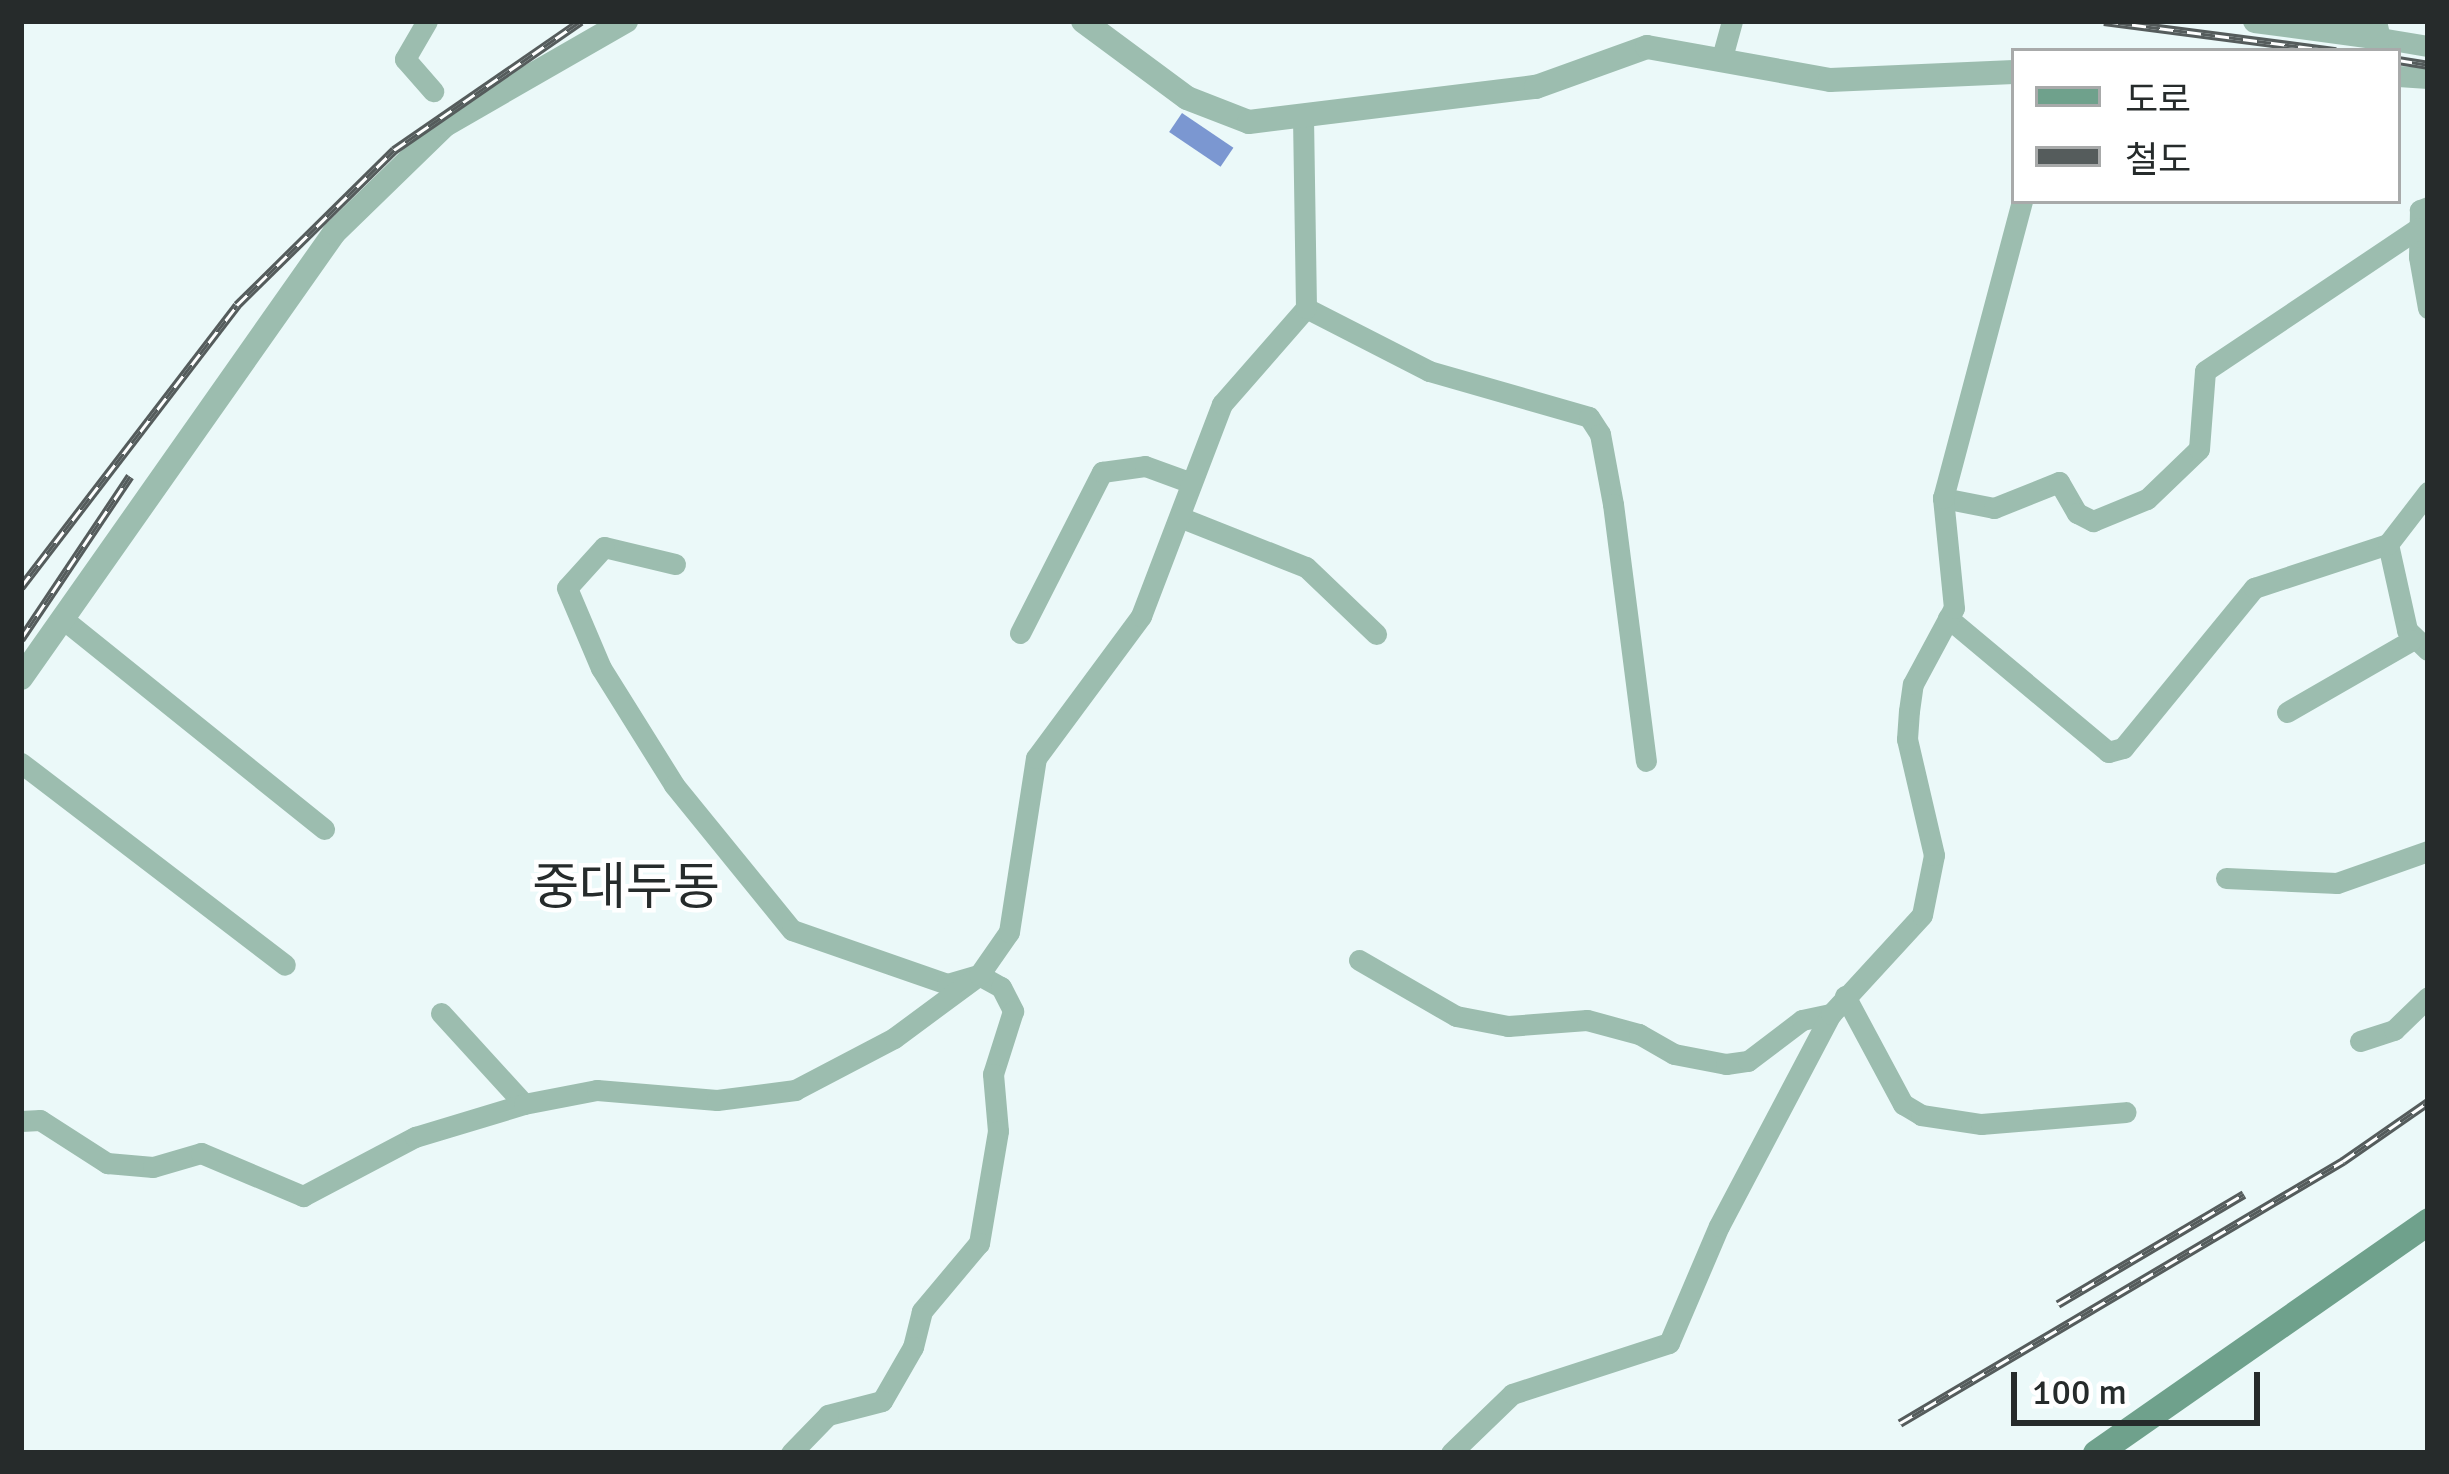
<!DOCTYPE html>
<html>
<head>
<meta charset="utf-8">
<style>
  body { margin:0 }
  #map { position:relative; width:2449px; height:1474px; overflow:hidden; background:#ebf9f9; font-family:Signika,"Noto Sans KR",sans-serif }
  div>[style] { position:absolute }
  [style*='--x'] { left:calc(var(--x)*1px); top:calc(var(--y)*1px); width:calc(var(--w)*1px); rotate:calc(var(--a)*1deg) }
  .water>* { inset:0; background:#7b97d1; transform-origin:0 0 }
  .minor>* { height:21px; margin:-10.5px; padding:0 10.5px; transform-origin:10.5px; border-radius:10.5px; background:#9cbdaf }
  .tertiary>* { height:24px; margin:-12px; padding:0 12px; transform-origin:12px; border-radius:12px; background:#9cbdaf }
  .secondary>* { height:27px; margin:-13.5px; padding:0 13.5px; transform-origin:13.5px; border-radius:13.5px; background:#6fa18c }
  .rail>* { height:9px; margin-top:-4.5px; transform-origin:0; background:repeating-linear-gradient(90deg,#fff 0 14px,#555c5c 0 28px); box-sizing:border-box; border-block:3px solid #555c5c }
  span { translate:-50% -50%; white-space:nowrap; text-align:center; line-height:1.15; -webkit-text-stroke:9px #fff; paint-order:stroke }
  .quarter-label { font-size:51px; color:#262b2b }
  .frame { position:absolute; inset:0; border:24px solid #262b2b; pointer-events:none }
  .legend { position:absolute; left:2011px; top:48px; width:390px; height:156px; box-sizing:border-box; background:#fff; border:3px solid #a8aaaa; margin:0; padding:15px 21px; list-style:none; font-size:36px; color:#262b2b }
  .legend li { display:flex; align-items:center; gap:24px; height:60px }
  .legend b { width:60px; border:3px solid #a8aaaa }
  .scale { position:absolute; left:2011px; top:1372px; width:249px; height:54px; box-sizing:border-box; border:6px solid #262b2b; border-top:0; padding-left:15px; font-size:36px; line-height:42px; white-space:nowrap; color:#262b2b; -webkit-text-stroke:9px #fff; paint-order:stroke }
</style>
</head>
<body>
<div id="map">
  <div class="water">
    <div style="left:1182px;top:113px;width:62px;height:23px;rotate:34deg"></div>
  </div>
  <div class="minor">
    <div style="--x:427;--y:21;--w:44;--a:120.1"></div>
    <div style="--x:405;--y:59;--w:43;--a:48.8"></div>
    <div style="--x:2376;--y:21;--w:17;--a:77"></div>
    <div style="--x:2380;--y:38;--w:49;--a:9.5"></div>
    <div style="--x:1721;--y:61;--w:41;--a:-74.6"></div>
    <div style="--x:2398;--y:76;--w:30;--a:4"></div>
    <div style="--x:2428;--y:207;--w:9;--a:159"></div>
    <div style="--x:2420;--y:210;--w:47;--a:91.2"></div>
    <div style="--x:2419;--y:257;--w:52;--a:80"></div>
    <div style="--x:1306;--y:308;--w:138;--a:27.1"></div>
    <div style="--x:1429;--y:371;--w:166;--a:16"></div>
    <div style="--x:1589;--y:417;--w:20;--a:57"></div>
    <div style="--x:1600;--y:434;--w:71;--a:79.5"></div>
    <div style="--x:1613;--y:504;--w:259;--a:82.7"></div>
    <div style="--x:1943;--y:498;--w:52;--a:11.1"></div>
    <div style="--x:1994;--y:508;--w:70;--a:-21.8"></div>
    <div style="--x:2059;--y:482;--w:36;--a:60"></div>
    <div style="--x:2077;--y:513;--w:18;--a:27"></div>
    <div style="--x:2093;--y:521;--w:58;--a:-22.2"></div>
    <div style="--x:2147;--y:499;--w:72;--a:-43.9"></div>
    <div style="--x:2199;--y:449;--w:78;--a:-85.6"></div>
    <div style="--x:2205;--y:371;--w:257;--a:-33.8"></div>
    <div style="--x:1182;--y:518;--w:133;--a:21.6"></div>
    <div style="--x:1306;--y:567;--w:97;--a:43.7"></div>
    <div style="--x:2388;--y:544;--w:88;--a:77.5"></div>
    <div style="--x:2407;--y:630;--w:29;--a:44"></div>
    <div style="--x:675;--y:564;--w:73;--a:-166.5"></div>
    <div style="--x:604;--y:547;--w:55;--a:132.1"></div>
    <div style="--x:567;--y:588;--w:87;--a:67"></div>
    <div style="--x:601;--y:668;--w:138;--a:58"></div>
    <div style="--x:674;--y:785;--w:187;--a:50.9"></div>
    <div style="--x:792;--y:930;--w:164;--a:19.2"></div>
    <div style="--x:947;--y:984;--w:33;--a:-16"></div>
    <div style="--x:979;--y:975;--w:25;--a:29"></div>
    <div style="--x:1001;--y:987;--w:27;--a:63"></div>
    <div style="--x:1013;--y:1011;--w:66;--a:107.6"></div>
    <div style="--x:993;--y:1074;--w:57;--a:85"></div>
    <div style="--x:998;--y:1131;--w:114;--a:99.6"></div>
    <div style="--x:979;--y:1243;--w:89;--a:130"></div>
    <div style="--x:922;--y:1311;--w:37;--a:104"></div>
    <div style="--x:913;--y:1347;--w:62;--a:119.9"></div>
    <div style="--x:882;--y:1401;--w:56;--a:165.5"></div>
    <div style="--x:828;--y:1415;--w:53;--a:134.2"></div>
    <div style="--x:1948;--y:618;--w:209;--a:39.9"></div>
    <div style="--x:2108;--y:752;--w:16;--a:-15"></div>
    <div style="--x:2123;--y:748;--w:207;--a:-50.7"></div>
    <div style="--x:2254;--y:588;--w:141;--a:-18.2"></div>
    <div style="--x:2388;--y:544;--w:66;--a:-52.4"></div>
    <div style="--x:63;--y:619;--w:335;--a:38.8"></div>
    <div style="--x:1020;--y:633;--w:181;--a:-63"></div>
    <div style="--x:1102;--y:472;--w:43;--a:-7.9"></div>
    <div style="--x:1145;--y:466;--w:47;--a:20"></div>
    <div style="--x:2287;--y:712;--w:144;--a:-29.9"></div>
    <div style="--x:21;--y:763;--w:332;--a:37.4"></div>
    <div style="--x:2226;--y:878;--w:111;--a:2.6"></div>
    <div style="--x:2337;--y:883;--w:96;--a:-19.4"></div>
    <div style="--x:1359;--y:960;--w:112;--a:30"></div>
    <div style="--x:1456;--y:1016;--w:53;--a:10.9"></div>
    <div style="--x:1508;--y:1026;--w:79;--a:-4.3"></div>
    <div style="--x:1587;--y:1020;--w:54;--a:15.1"></div>
    <div style="--x:1639;--y:1034;--w:40;--a:29.7"></div>
    <div style="--x:1674;--y:1054;--w:53;--a:10.9"></div>
    <div style="--x:1726;--y:1064;--w:22;--a:-8"></div>
    <div style="--x:1748;--y:1061;--w:68;--a:-37.2"></div>
    <div style="--x:1802;--y:1020;--w:30;--a:-12"></div>
    <div style="--x:1845;--y:996;--w:123;--a:61.8"></div>
    <div style="--x:1903;--y:1104;--w:21;--a:31"></div>
    <div style="--x:1921;--y:1115;--w:61;--a:8.5"></div>
    <div style="--x:1981;--y:1124;--w:145;--a:-4.7"></div>
    <div style="--x:441;--y:1013;--w:123;--a:47.6"></div>
    <div style="--x:2360;--y:1041;--w:36;--a:-18"></div>
    <div style="--x:2394;--y:1030;--w:47;--a:-44.1"></div>
    <div style="--x:21;--y:1121;--w:19;--a:-3"></div>
    <div style="--x:40;--y:1120;--w:80;--a:32.7"></div>
    <div style="--x:107;--y:1163;--w:46;--a:5"></div>
    <div style="--x:153;--y:1167;--w:50;--a:-16.3"></div>
    <div style="--x:201;--y:1153;--w:111;--a:22.9"></div>
    <div style="--x:303;--y:1196;--w:127;--a:-27.8"></div>
    <div style="--x:415;--y:1137;--w:114;--a:-16.8"></div>
    <div style="--x:524;--y:1104;--w:74;--a:-10.9"></div>
    <div style="--x:597;--y:1090;--w:120;--a:4.8"></div>
    <div style="--x:717;--y:1100;--w:79;--a:-7.3"></div>
    <div style="--x:795;--y:1090;--w:112;--a:-27.7"></div>
    <div style="--x:894;--y:1038;--w:106;--a:-36.5"></div>
    <div style="--x:979;--y:975;--w:52;--a:-55.1"></div>
    <div style="--x:1009;--y:932;--w:176;--a:-81.2"></div>
    <div style="--x:1036;--y:758;--w:177;--a:-53.5"></div>
    <div style="--x:1141;--y:616;--w:227;--a:-69.1"></div>
    <div style="--x:1222;--y:404;--w:128;--a:-48.8"></div>
    <div style="--x:1306;--y:308;--w:187;--a:-90.9"></div>
    <div style="--x:1451;--y:1453;--w:85;--a:-44"></div>
    <div style="--x:1512;--y:1394;--w:165;--a:-18"></div>
    <div style="--x:1669;--y:1343;--w:127;--a:-66.9"></div>
    <div style="--x:1719;--y:1226;--w:240;--a:-62.2"></div>
    <div style="--x:1831;--y:1014;--w:134;--a:-47.4"></div>
    <div style="--x:1922;--y:915;--w:61;--a:-78.7"></div>
    <div style="--x:1934;--y:855;--w:119;--a:-103.1"></div>
    <div style="--x:1907;--y:739;--w:28;--a:-86"></div>
    <div style="--x:1909;--y:711;--w:27;--a:-82"></div>
    <div style="--x:1913;--y:684;--w:86;--a:-61.7"></div>
    <div style="--x:1954;--y:608;--w:111;--a:-95.7"></div>
    <div style="--x:1943;--y:498;--w:307;--a:-75.1"></div>
  </div>
  <div class="tertiary">
    <div style="--x:1083;--y:21;--w:129;--a:36.5"></div>
    <div style="--x:1187;--y:98;--w:66;--a:21.2"></div>
    <div style="--x:1249;--y:122;--w:289;--a:-7"></div>
    <div style="--x:1536;--y:87;--w:118;--a:-19.8"></div>
    <div style="--x:1647;--y:47;--w:186;--a:10.2"></div>
    <div style="--x:1830;--y:80;--w:184;--a:-2.5"></div>
    <div style="--x:2255;--y:21;--w:126;--a:7.7"></div>
    <div style="--x:21;--y:678;--w:544;--a:-54.88"></div>
    <div style="--x:334;--y:233;--w:155;--a:-44.2"></div>
    <div style="--x:445;--y:125;--w:209;--a:-29.9"></div>
  </div>
  <div class="secondary">
    <div style="--x:2096;--y:1453;--w:405;--a:-34.9"></div>
  </div>
  <div class="rail">
    <div style="--x:2104;--y:21;--w:234;--a:7.4"></div>
    <div style="--x:2398;--y:60;--w:30;--a:9"></div>
    <div style="--x:21;--y:587;--w:355;--a:-52.5"></div>
    <div style="--x:237;--y:305;--w:221;--a:-44.6"></div>
    <div style="--x:394;--y:150;--w:227;--a:-34.6"></div>
    <div style="--x:21;--y:639;--w:196;--a:-56.2"></div>
    <div style="--x:2058;--y:1304;--w:216;--a:-30.6"></div>
    <div style="--x:1900;--y:1423;--w:515;--a:-30.6"></div>
    <div style="--x:2343;--y:1161;--w:103;--a:-34.8"></div>
  </div>
  <div class="quarter-label">
    <span style="left:626px;top:888px">중대두동</span>
  </div>
  <div class="frame"></div>
  <ul class="legend">
  <li><b style="height:15px;background:#6fa18c"></b>도로</li>
  <li><b style="height:15px;background:#555c5c"></b>철도</li>
  </ul>
  <div class="scale">100 m</div>
</div>
</body>
</html>
